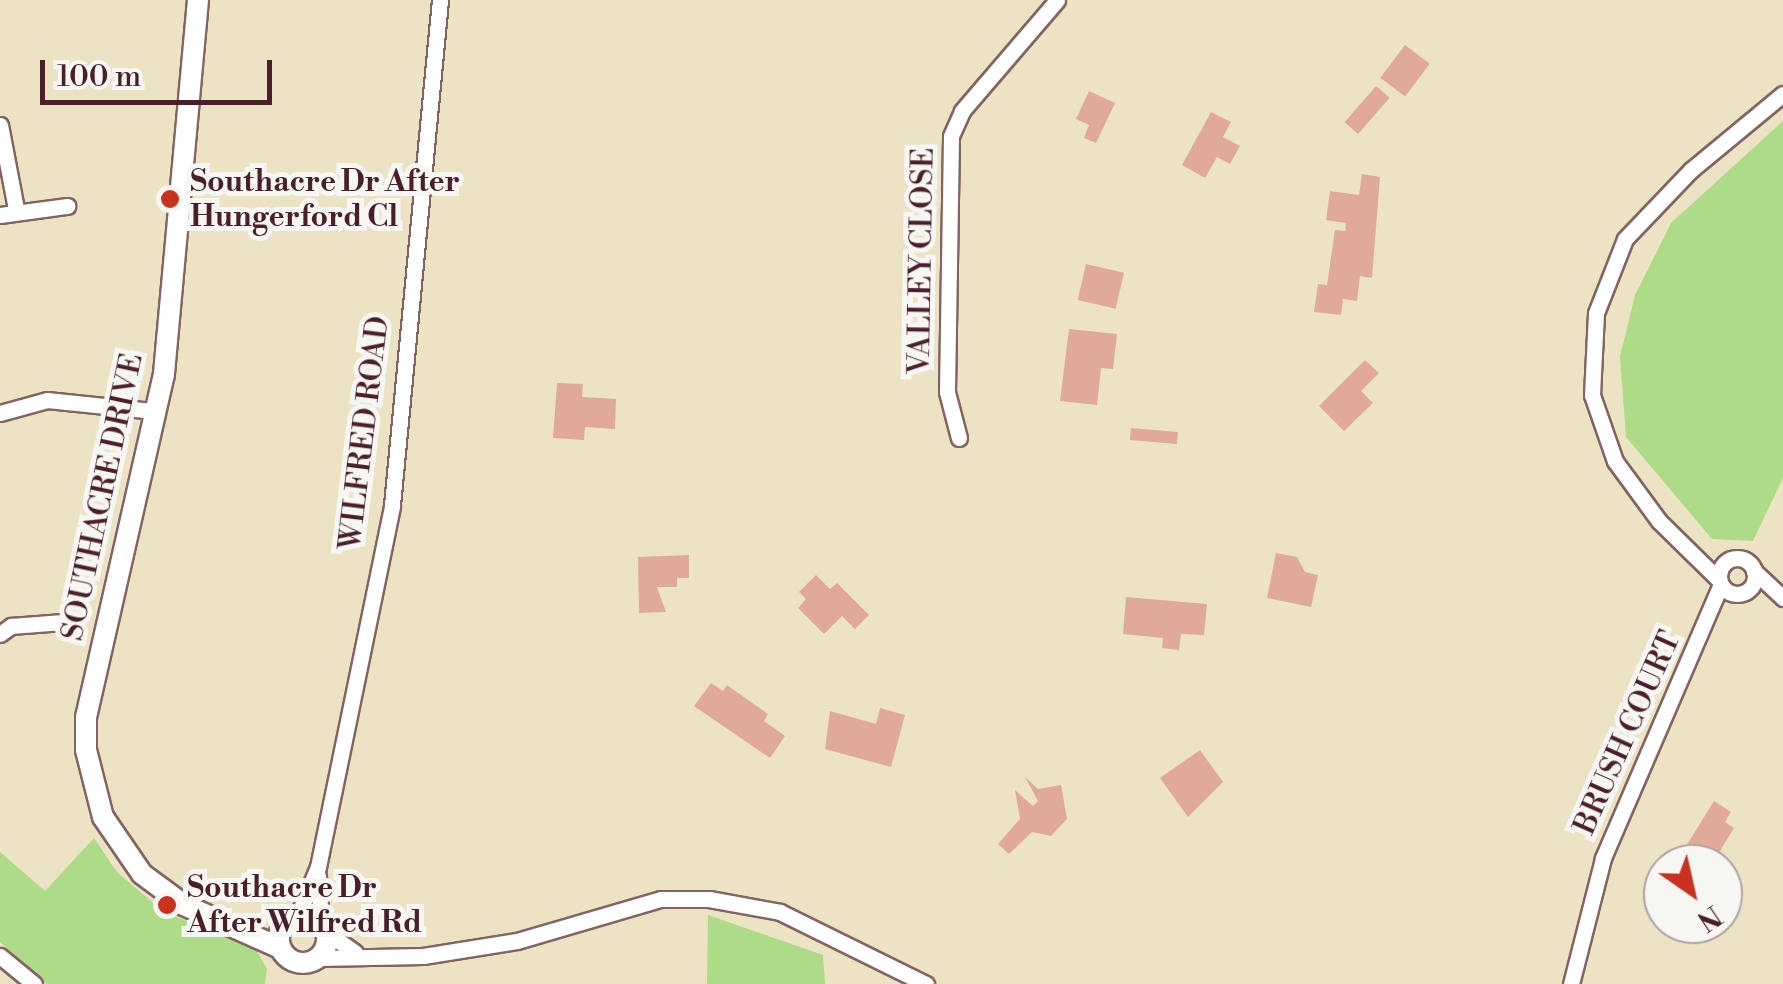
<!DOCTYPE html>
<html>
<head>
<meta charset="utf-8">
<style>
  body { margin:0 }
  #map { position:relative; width:1783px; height:984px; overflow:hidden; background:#ece3c4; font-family:"Libre Bodoni",serif }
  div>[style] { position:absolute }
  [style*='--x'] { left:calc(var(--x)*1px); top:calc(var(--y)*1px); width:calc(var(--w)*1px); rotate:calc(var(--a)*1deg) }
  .green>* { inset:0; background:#aedb88 }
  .building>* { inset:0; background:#e1a99a; transform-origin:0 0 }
  .roads { filter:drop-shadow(2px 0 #836461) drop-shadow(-2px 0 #836461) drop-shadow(0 2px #836461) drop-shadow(0 -2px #836461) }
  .minor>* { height:15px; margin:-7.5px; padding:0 7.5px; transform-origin:7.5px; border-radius:7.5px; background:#fff }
  .minor>.ring { margin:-7.5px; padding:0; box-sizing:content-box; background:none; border:15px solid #fff; border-radius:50% }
  .tertiary>* { height:20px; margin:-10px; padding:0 10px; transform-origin:10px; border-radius:10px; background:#fff }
  .tertiary>.ring { margin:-10px; padding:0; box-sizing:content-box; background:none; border:20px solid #fff; border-radius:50% }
  .dots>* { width:28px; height:28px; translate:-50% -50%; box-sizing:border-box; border:5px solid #f6f6f2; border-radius:50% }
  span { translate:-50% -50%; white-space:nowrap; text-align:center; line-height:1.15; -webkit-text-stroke:10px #f6f6f2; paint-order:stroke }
  .poi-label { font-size:30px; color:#4a1f2b; font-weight:700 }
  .left { translate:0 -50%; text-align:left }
  .street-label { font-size:30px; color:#4a1f2b }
  .north { position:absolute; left:1643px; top:844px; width:100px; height:100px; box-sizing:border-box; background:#f6f6f2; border:2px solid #b1a0a2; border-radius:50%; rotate:146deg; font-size:28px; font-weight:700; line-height:40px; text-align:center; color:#4a1f2b }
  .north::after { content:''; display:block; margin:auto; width:35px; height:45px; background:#c8321e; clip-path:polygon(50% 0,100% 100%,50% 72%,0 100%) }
  .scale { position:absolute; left:40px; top:60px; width:232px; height:45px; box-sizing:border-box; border:5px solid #4a1f2b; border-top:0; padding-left:12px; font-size:30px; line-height:35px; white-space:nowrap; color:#4a1f2b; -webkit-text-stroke:8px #f6f6f2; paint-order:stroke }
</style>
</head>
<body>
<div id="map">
  <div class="green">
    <div style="clip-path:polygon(1783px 121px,1783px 478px,1753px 541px,1712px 539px,1626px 437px,1620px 357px,1635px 295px,1671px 223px)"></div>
    <div style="clip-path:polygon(94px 838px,117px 872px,164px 912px,255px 948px,267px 969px,265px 984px,47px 984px,0 942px,0 852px,45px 891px)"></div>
    <div style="clip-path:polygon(708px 915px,823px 955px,825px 984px,707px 984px)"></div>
  </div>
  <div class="building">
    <div style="left:1405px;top:45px;width:31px;height:41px;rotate:37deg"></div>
    <div style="left:1376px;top:86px;width:18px;height:48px;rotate:41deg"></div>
    <div style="clip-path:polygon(1089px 91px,1115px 103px,1096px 143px,1084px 138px,1089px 125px,1076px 119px)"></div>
    <div style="clip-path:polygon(1211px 112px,1231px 122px,1223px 137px,1240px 146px,1230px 164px,1217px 157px,1205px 178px,1182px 165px)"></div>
    <div style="clip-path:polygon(1362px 174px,1380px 177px,1372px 278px,1360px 276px,1357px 301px,1343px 299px,1341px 315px,1314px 312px,1318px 284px,1327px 285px,1335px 230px,1345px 231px,1346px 223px,1326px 220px,1330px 191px,1359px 195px)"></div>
    <div style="left:1086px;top:264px;width:39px;height:37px;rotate:13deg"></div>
    <div style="clip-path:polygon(1069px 329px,1117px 334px,1113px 369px,1101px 368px,1097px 405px,1060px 401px)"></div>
    <div style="clip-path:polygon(1365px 360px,1379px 373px,1361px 391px,1373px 403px,1344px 431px,1319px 406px)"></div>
    <div style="clip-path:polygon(557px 383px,583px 384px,582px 397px,616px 399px,615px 429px,585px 427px,584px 440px,553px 438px)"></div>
    <div style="left:1131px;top:428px;width:47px;height:12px;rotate:5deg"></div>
    <div style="clip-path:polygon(1276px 553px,1297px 557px,1305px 572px,1318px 575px,1311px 607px,1267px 598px)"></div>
    <div style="clip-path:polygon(689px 555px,689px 578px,677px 578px,677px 587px,657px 587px,666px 612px,639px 613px,638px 557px)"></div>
    <div style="clip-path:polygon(816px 575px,830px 589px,837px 583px,869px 615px,855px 629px,842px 616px,824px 634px,798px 608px,806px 599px,799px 592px)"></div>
    <div style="clip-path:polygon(1126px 597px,1207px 604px,1204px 635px,1181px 634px,1179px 650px,1162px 648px,1163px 638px,1123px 634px)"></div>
    <div style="clip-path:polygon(711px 683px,723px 691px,727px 685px,768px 714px,764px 721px,785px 736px,770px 758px,694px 706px)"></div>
    <div style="clip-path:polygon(880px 708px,905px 715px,891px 767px,825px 749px,830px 711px,876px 724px)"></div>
    <div style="clip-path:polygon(1200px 750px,1223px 782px,1188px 817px,1160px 778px)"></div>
    <div style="clip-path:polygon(1025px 777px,1038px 789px,1061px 785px,1067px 819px,1051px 836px,1032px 832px,1009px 854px,998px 844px,1020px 819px,1015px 790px,1033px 806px,1038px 801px)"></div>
    <div style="clip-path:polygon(1714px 801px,1731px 812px,1725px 822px,1734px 828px,1712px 864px,1675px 864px)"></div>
  </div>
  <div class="roads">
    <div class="minor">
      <div style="--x:0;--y:125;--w:86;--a:79.2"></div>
      <div style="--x:0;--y:215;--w:68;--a:-7.7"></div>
      <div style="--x:0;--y:413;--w:49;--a:-15.5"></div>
      <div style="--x:47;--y:400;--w:108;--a:5.9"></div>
      <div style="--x:959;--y:438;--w:48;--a:-104.6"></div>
      <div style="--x:947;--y:392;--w:256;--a:-89.1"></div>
      <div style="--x:951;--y:136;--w:27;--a:-66"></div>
      <div style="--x:962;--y:111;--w:146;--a:-49.4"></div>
      <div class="ring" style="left:1719px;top:558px;width:21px;height:21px"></div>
      <div style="--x:1754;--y:571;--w:40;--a:43"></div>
      <div style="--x:1719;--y:580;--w:84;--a:-135.5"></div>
      <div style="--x:1659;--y:521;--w:74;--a:-126.3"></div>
      <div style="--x:1615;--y:461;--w:70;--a:-109.2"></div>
      <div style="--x:1592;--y:395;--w:82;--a:-87.2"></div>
      <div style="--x:1596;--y:313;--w:79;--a:-68.6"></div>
      <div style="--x:1625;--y:239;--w:95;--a:-46.3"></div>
      <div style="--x:1691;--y:170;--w:119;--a:-39.6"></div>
      <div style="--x:0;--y:634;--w:14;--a:-36"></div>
      <div style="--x:11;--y:626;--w:52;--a:-4.4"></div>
      <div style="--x:318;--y:876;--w:46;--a:86.3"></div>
      <div style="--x:298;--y:915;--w:52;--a:-67.4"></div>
      <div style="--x:318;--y:867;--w:369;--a:-78.4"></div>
      <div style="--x:392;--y:505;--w:507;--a:-84.57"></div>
      <div style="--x:326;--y:932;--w:35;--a:35"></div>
      <div style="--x:0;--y:956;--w:44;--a:39.5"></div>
      <div style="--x:319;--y:958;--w:104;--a:-1.1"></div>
      <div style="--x:423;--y:956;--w:95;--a:-9.1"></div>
      <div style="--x:517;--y:941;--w:150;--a:-16.3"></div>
      <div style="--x:661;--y:899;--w:48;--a:0"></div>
      <div style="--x:709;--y:899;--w:72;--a:10.4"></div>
      <div style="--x:780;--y:912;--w:163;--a:26.3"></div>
      <div style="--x:1571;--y:984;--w:130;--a:-75.7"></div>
      <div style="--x:1603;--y:858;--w:298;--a:-66.7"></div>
    </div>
    <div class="tertiary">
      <div style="--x:198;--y:0;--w:376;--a:95.2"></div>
      <div style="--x:164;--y:374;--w:352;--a:102.8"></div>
      <div style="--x:86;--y:717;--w:33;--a:90"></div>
      <div style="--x:86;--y:750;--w:69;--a:75.8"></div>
      <div style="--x:103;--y:817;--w:69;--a:55.6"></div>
      <div style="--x:142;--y:874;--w:52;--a:36.4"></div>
      <div style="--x:184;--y:905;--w:105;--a:24.1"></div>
      <div class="ring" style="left:279px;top:915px;width:28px;height:28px"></div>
    </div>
  </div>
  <div class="dots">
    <div style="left:170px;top:199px;background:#c8321e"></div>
    <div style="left:167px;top:905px;background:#c8321e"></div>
  </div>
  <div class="poi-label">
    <span class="left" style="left:190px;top:199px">Southacre Dr After<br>Hungerford Cl</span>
    <span class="left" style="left:187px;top:905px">Southacre Dr<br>After Wilfred Rd</span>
  </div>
  <div class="street-label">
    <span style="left:922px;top:261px;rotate:-89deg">VALLEY CLOSE</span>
    <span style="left:365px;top:433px;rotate:-83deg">WILFRED ROAD</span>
    <span style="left:103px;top:497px;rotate:-78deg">SOUTHACRE DRIVE</span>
    <span style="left:1628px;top:733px;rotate:-66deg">BRUSH COURT</span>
  </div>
  <div class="north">N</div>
  <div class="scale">100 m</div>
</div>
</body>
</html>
